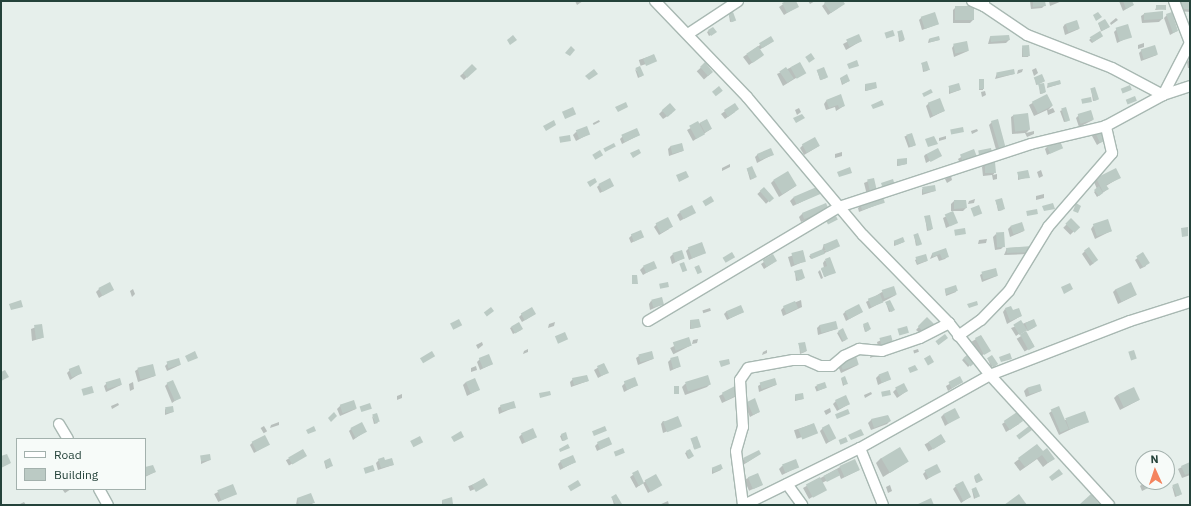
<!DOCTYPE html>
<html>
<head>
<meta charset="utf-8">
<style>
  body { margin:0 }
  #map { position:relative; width:1191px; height:506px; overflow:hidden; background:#e6efeb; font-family:"IBM Plex Sans",sans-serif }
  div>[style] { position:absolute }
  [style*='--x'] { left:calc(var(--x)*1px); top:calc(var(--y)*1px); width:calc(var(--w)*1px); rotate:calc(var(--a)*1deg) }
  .shadow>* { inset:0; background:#0003; transform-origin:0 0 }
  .building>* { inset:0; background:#bbcac4; transform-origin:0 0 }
  .roads { filter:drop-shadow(1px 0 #a8b8b2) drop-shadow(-1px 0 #a8b8b2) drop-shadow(0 1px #a8b8b2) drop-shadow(0 -1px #a8b8b2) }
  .minor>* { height:10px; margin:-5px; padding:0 5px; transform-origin:5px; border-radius:5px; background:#fff }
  span { translate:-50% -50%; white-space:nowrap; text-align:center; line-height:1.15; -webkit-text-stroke:3px #f7fbf9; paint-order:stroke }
  .frame { position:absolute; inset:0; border:2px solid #24423a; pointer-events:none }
  .legend { position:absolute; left:16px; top:438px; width:130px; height:52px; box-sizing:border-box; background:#f7fbf9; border:1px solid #a3b1ad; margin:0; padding:5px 7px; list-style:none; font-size:12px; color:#24423a }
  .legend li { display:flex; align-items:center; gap:8px; height:20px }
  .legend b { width:20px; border:1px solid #a3b1ad }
  .north { position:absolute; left:1135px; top:450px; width:40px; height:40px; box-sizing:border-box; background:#f7fbf9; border:1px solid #a3b1ad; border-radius:50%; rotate:357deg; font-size:11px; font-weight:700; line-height:16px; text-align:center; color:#24423a }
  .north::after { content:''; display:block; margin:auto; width:14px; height:18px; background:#f4845f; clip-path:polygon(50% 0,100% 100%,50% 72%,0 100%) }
</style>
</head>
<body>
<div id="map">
  <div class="shadow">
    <div style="clip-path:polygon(575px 1px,583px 1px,577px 5px)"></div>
    <div style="clip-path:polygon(788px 1px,795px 1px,798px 6px,784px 15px,779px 7px)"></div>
    <div style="clip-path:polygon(808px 1px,815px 1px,810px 4px)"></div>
    <div style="clip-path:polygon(828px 1px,842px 1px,841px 6px,828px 15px,822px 6px)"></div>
    <div style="clip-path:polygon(1030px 1px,1044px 1px,1045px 5px,1042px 8px,1031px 9px)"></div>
    <div style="clip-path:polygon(1049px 1px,1062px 1px,1050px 6px)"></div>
    <div style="clip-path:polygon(1119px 1px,1131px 1px,1133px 5px,1123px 11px)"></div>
    <div style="clip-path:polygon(1180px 1px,1190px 1px,1190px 12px,1179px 11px)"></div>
    <div style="clip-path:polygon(1157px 6px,1165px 9px,1155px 10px)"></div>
    <div style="clip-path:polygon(956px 7px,973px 20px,970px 23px,953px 23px,953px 10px)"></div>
    <div style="clip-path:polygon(1144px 14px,1162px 19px,1159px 22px,1142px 23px,1141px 16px)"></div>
    <div style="clip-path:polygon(729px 15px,734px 21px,730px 22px)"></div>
    <div style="clip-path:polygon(1167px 15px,1177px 31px,1170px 35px,1164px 18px)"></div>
    <div style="clip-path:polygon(922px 17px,938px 24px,922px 30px,919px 20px)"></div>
    <div style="clip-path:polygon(1116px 18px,1118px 20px,1111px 25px,1110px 23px)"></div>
    <div style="clip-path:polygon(1098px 23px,1109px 27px,1100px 32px,1101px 37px,1092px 43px,1089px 40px,1101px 31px)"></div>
    <div style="clip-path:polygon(1065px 24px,1079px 29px,1065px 35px,1063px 27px)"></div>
    <div style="clip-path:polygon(713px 28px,714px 33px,709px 36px,707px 32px)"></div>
    <div style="clip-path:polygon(1117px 29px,1131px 36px,1117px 43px,1114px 32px)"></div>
    <div style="clip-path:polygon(898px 32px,904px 40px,903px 41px,899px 42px)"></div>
    <div style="clip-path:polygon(858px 36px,861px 41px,846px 50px,843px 44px)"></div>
    <div style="clip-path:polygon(990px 37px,1009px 40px,1006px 43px,988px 44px)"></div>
    <div style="clip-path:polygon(929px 39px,939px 40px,928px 43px)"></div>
    <div style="clip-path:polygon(772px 42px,759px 50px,763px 55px,749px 65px,743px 57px,760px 45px)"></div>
    <div style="clip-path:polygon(1144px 43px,1144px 47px,1138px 49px,1138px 45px)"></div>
    <div style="clip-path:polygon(954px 45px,968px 51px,954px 57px,952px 48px)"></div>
    <div style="clip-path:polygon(1022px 47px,1029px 55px,1028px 57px,1022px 57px)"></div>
    <div style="clip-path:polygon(1142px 50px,1157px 55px,1141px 61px,1139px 53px)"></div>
    <div style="left:654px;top:55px;width:6px;height:16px;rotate:72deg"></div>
    <div style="clip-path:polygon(1190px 59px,1190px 68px,1188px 68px,1187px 62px)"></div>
    <div style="clip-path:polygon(800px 63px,804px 73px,783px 86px,777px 74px)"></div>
    <div style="left:705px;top:64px;width:11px;height:11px;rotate:49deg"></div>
    <div style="clip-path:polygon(922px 64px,928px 70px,927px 71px,923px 72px)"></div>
    <div style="clip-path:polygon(472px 65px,475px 69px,464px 80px,460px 76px)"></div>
    <div style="clip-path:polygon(1036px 68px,1038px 73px,1034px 76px,1032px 70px)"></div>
    <div style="clip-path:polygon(635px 69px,642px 76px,638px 78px)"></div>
    <div style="clip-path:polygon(1023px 69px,1022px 72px,1017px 74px,1018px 70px)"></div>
    <div style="clip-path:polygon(817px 70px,826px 78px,820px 80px)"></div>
    <div style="clip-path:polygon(997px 73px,1014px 74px,995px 79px)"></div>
    <div style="clip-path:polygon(840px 78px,849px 81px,842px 85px)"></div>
    <div style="clip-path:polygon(1035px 78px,1044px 81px,1036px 85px)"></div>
    <div style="left:979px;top:80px;width:4px;height:10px"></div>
    <div style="clip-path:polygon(1048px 83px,1060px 84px,1047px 88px)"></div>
    <div style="clip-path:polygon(865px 85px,876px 88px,865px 91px)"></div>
    <div style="clip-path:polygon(1039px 85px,1045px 92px,1044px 93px,1040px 94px)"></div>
    <div style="clip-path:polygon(949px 87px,960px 90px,949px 94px)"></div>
    <div style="clip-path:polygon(1091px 89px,1098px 98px,1097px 100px,1093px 101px)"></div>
    <div style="clip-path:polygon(985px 91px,986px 95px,982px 97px,981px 92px)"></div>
    <div style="clip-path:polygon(1047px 95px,1052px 106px,1048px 110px,1053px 108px,1055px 112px,1048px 115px,1047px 110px,1034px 116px,1029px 105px)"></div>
    <div style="clip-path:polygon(826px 101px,844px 106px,836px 111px,835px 107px,826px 110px,824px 104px)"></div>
    <div style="clip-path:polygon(929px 103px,944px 111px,930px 118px,926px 106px)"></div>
    <div style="clip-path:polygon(735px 104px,735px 112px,725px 119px,721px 114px)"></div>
    <div style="clip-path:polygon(799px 108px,801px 112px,797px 115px,795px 110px)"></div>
    <div style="clip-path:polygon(1065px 109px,1068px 121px,1064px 122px,1060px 111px)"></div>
    <div style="clip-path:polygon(662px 111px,672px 113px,663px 119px,659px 114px)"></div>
    <div style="clip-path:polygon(1014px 115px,1029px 130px,1026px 133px,1034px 131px,1034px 134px,1027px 137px,1025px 133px,1012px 134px,1011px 117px)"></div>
    <div style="clip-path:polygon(1079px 115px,1093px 120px,1079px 127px,1076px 118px)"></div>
    <div style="left:599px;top:120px;width:2px;height:7px;rotate:63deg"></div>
    <div style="clip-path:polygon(706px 120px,711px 129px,693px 141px,687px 130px)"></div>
    <div style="clip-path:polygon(992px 122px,1005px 149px,997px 153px,989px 125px)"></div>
    <div style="clip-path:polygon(977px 129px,978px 131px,972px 134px,971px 131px)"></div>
    <div style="clip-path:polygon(576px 132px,589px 134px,576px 141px,573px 135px)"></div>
    <div style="clip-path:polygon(1095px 133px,1106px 139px,1097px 145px,1092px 136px)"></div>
    <div style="left:911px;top:134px;width:12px;height:7px;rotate:70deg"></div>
    <div style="clip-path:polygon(639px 135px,622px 144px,620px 139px,623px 136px)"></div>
    <div style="clip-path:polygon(946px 136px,946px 139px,939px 141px,939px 138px)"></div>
    <div style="clip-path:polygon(803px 145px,819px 146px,804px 155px,800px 148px)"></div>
    <div style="clip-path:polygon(671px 146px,683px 151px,669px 156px,668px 149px)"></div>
    <div style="clip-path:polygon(1048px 146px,1061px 148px,1047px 155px,1045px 149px)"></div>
    <div style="clip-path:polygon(973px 150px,961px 165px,958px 159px)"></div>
    <div style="clip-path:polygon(842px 152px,842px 156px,835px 158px,835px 154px)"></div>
    <div style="clip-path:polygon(758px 154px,772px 155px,757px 163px,755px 157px)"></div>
    <div style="clip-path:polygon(926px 154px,940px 155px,926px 163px,924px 156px)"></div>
    <div style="clip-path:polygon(897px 160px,906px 164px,897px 166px)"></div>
    <div style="clip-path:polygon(730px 164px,730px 167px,722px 171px,722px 168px)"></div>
    <div style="clip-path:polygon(985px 164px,995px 172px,993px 175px,997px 174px,997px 179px,993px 180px,992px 175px,983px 176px,982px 167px)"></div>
    <div style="clip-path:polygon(747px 169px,755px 177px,754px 178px,750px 180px)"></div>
    <div style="clip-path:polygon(1041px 170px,1043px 176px,1039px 178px,1037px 172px)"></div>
    <div style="clip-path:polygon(1018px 173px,1029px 177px,1018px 180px)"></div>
    <div style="clip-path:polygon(951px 176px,952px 180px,947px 183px,945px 179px)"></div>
    <div style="clip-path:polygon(1119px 178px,1106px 186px,1108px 189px,1097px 197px,1094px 192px,1097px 189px,1094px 182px,1097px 179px)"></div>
    <div style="clip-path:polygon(873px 179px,876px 191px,867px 195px,864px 183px)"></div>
    <div style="clip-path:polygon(774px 180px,796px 186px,779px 197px,771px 183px)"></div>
    <div style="clip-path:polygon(600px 184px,613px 186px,600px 193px,597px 187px)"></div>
    <div style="left:764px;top:188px;width:13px;height:9px;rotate:48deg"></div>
    <div style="clip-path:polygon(922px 189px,935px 191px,922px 195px)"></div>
    <div style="clip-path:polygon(820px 193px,793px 206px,790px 201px,793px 198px)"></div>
    <div style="clip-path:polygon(1044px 194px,1044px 198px,1036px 200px,1036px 196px)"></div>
    <div style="clip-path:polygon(975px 199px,974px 203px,968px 204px,969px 201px)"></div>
    <div style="clip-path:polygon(954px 201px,966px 208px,963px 211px,951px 211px,951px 204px)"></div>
    <div style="clip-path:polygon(996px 201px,1003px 210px,998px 211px)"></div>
    <div style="clip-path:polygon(884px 202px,859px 212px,858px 208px,861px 205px)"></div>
    <div style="clip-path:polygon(680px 212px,694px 213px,680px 221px,677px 215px)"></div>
    <div style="clip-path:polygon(825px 212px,801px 222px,799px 217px,802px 214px)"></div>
    <div style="clip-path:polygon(953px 213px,956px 223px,946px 228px,943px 218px)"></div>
    <div style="clip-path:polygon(925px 217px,932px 228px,931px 230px,927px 231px)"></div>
    <div style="left:1071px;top:220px;width:10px;height:11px;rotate:45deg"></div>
    <div style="clip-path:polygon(657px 224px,669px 229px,659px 235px,654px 227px)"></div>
    <div style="clip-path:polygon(1011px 226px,1024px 231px,1010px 237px,1008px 229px)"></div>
    <div style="clip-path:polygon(1093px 226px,1111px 231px,1095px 239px,1091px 229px)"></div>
    <div style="clip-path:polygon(996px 234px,1004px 246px,1001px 249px,995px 250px,993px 237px)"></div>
    <div style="clip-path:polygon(632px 235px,643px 237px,631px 243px,629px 238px)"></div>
    <div style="clip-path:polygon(914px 235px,919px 244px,916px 246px)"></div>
    <div style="clip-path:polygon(987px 239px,986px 243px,978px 244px,979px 240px)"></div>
    <div style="clip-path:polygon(894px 241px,904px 242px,894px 246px)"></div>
    <div style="clip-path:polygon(824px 244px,839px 246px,821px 252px,836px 248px,811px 259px,809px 256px,822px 250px)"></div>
    <div style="clip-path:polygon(1031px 247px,1029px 254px,1004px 255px,1007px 248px)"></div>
    <div style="clip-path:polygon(689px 248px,704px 253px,689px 260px,686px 251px)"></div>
    <div style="clip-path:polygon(1088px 248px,1094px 263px,1090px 266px,1082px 254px)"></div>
    <div style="clip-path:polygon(946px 250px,948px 256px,945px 259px,939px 261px,937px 256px,930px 259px,932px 254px)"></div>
    <div style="clip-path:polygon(803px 252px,805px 261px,791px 267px,788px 257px)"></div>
    <div style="clip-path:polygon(673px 254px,684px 258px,672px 264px,670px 257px)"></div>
    <div style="clip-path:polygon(1143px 254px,1146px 266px,1140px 269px,1135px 260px)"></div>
    <div style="clip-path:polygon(925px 255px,927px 261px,917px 265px,915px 260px)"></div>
    <div style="clip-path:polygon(773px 256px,773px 263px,764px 269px,761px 264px)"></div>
    <div style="clip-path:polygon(825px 260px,834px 272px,825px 277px,821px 269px,824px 268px,823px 263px)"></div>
    <div style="clip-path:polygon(643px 267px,655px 268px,643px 275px,640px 270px)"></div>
    <div style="clip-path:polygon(820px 270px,823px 278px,821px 279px,818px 272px)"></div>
    <div style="clip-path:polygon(795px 272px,803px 279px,796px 281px)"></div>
    <div style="clip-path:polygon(983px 273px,997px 276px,982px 282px,980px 275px)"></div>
    <div style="clip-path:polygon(955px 287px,956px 292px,946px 296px,945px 290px)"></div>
    <div style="clip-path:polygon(99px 289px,113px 289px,99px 298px,96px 292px)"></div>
    <div style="clip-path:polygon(133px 289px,135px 294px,132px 297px,130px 291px)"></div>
    <div style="clip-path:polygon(1116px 289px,1136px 295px,1118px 304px,1113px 292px)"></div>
    <div style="clip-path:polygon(882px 292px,896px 295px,869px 309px,866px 302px)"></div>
    <div style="clip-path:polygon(801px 300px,802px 307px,783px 316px,781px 310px,784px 307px)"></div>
    <div style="clip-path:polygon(651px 301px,663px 304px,650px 310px,649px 304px)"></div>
    <div style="clip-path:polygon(886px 303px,893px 311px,889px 312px)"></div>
    <div style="left:710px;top:308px;width:3px;height:8px;rotate:72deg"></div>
    <div style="clip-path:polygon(1005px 309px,1021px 316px,1007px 324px,1003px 312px)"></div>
    <div style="clip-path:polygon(727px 311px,743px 312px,727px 320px,724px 314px)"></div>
    <div style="clip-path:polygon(846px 311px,862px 312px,846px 321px,843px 314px)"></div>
    <div style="clip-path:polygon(522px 314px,535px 314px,522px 322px,519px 317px)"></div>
    <div style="clip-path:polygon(927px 318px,922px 335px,916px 330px)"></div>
    <div style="clip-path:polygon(1033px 320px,1035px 327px,1027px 331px,1026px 329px,1016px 336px,1011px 328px)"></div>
    <div style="clip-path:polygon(690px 321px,700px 327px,690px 329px)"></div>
    <div style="clip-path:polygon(555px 322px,554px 326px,548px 328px,549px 324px)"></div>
    <div style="clip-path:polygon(519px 323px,521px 330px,513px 334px,510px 328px)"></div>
    <div style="clip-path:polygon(41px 325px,42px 338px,32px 341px,31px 329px)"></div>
    <div style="clip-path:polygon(820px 325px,837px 329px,818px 335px,817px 328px)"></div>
    <div style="clip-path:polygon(863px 325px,869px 330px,865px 332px)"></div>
    <div style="clip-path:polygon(842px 330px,846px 340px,842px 342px,837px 333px)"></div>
    <div style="left:1026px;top:333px;width:15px;height:11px;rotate:58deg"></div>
    <div style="clip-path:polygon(890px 336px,879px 351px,877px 342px)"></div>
    <div style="left:981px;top:336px;width:17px;height:11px;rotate:59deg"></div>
    <div style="left:688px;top:339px;width:7px;height:20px;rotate:63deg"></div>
    <div style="clip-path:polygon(698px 339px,697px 343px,692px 344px,693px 340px)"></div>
    <div style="clip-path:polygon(482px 342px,483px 345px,478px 349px,476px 345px)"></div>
    <div style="clip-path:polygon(799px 344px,806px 351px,805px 352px,800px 354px)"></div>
    <div style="clip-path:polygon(528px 349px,528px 352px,523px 354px,524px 351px)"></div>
    <div style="left:918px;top:349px;width:3px;height:5px;rotate:72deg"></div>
    <div style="clip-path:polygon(767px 350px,767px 353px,762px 355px,763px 352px)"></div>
    <div style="clip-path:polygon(871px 354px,878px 355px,870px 358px)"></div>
    <div style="clip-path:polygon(639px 356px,653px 359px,638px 365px,636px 358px)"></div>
    <div style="clip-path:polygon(967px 356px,972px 363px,968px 367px,962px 360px)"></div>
    <div style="clip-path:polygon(480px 359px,492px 364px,480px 370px,477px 362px)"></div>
    <div style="clip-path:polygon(671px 359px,679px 367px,670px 371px,668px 362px)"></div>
    <div style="clip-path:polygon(988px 359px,996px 365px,991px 367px)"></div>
    <div style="clip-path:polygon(168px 363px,180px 365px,167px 371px,165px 366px)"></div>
    <div style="clip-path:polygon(841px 363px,858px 365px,841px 373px,838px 366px)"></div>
    <div style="clip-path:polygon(604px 364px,607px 373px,598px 378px,594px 370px)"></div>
    <div style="clip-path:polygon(476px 366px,477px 370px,471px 372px,471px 368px)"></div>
    <div style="clip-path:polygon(138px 369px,155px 376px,138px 382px,135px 371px)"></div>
    <div style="clip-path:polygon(70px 370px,81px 373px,70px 380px,67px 373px)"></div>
    <div style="clip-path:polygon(879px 375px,890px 379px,878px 385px,876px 378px)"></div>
    <div style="clip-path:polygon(707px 377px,710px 384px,707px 387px,685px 395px,682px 387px,685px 384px)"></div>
    <div style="clip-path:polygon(841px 378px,846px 384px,843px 386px)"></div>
    <div style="clip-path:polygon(960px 378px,962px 382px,948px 391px,946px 386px)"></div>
    <div style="clip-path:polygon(573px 379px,588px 381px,571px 387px,570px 382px)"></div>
    <div style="clip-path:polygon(133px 382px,134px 389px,130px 391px,129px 384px)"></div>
    <div style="clip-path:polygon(466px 382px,478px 390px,467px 396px,463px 385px)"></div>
    <div style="clip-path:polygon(107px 383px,121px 385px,106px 392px,104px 386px)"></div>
    <div style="clip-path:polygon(168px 383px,179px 398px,172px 403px,165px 386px)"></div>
    <div style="clip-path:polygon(625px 383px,637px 385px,624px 392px,622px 386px)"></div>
    <div style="left:824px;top:383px;width:5px;height:10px;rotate:68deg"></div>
    <div style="clip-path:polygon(761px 384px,776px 385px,759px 392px,758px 386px)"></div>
    <div style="clip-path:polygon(736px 387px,737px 396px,722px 403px,719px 396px)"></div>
    <div style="clip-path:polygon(1027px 388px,1041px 391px,1026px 397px,1024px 391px)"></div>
    <div style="clip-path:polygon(896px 389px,907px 391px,897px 398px,893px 392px)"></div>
    <div style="clip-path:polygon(871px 392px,872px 394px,865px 398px,864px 395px)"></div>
    <div style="clip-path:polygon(402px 394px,402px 398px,397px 400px,397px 396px)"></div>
    <div style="clip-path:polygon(795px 395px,803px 399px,795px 401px)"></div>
    <div style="clip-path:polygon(1117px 395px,1139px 400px,1120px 410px,1114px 398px)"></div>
    <div style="clip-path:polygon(836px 401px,849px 404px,837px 411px,833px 404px)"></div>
    <div style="clip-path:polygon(118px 403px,119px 405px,112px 409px,111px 406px)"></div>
    <div style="clip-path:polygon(748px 403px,759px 412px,750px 417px,745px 405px)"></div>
    <div style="clip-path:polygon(340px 406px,356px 409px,340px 416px,337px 409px)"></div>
    <div style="clip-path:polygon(501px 406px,515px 407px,499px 414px,498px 408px)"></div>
    <div style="clip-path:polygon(1058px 407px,1064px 420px,1088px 421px,1059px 435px,1049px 413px)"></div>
    <div style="clip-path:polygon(830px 408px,831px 412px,826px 415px,824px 411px)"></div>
    <div style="clip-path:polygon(165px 409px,173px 412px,165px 415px)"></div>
    <div style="clip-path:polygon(944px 414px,958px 417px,945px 426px,941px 417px)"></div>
    <div style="clip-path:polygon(372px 416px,378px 423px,374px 424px)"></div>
    <div style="clip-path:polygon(888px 416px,890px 421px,887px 424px,871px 430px,868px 423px,871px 420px)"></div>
    <div style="clip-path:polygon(663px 421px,680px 426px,663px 433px,661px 424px)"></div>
    <div style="clip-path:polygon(279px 422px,279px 425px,270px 428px,271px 425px)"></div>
    <div style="clip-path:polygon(1005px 422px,1019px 424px,1006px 432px,1002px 424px)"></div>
    <div style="left:813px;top:424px;width:9px;height:20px;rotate:72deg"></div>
    <div style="left:264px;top:426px;width:6px;height:4px;rotate:59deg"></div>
    <div style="clip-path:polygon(352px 428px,366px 431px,353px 440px,349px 431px)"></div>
    <div style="clip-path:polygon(823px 428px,835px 438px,826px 444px,820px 431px)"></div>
    <div style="clip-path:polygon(565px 433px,566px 440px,562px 441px,560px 436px)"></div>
    <div style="clip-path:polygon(522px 434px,536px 437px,522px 444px,519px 437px)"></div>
    <div style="left:941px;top:435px;width:8px;height:19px;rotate:60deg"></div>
    <div style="clip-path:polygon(692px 440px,699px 447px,694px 449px)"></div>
    <div style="clip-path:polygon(253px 442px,269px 444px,254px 453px,250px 445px)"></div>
    <div style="clip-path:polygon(598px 443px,611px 444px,597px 451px,595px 446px)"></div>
    <div style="left:303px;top:450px;width:6px;height:20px;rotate:59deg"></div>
    <div style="clip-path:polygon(690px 450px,691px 457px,688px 459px,685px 453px)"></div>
    <div style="clip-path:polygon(1042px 453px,1053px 459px,1043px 467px,1037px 459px,1020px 471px,1014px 463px,1019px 459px)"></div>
    <div style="clip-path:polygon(760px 454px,743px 465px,741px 462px,744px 459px)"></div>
    <div style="clip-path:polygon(201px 458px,210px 460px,201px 464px)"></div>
    <div style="clip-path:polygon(881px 458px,907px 462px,883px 477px,876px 463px)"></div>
    <div style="clip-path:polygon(379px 460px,393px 465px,378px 470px,376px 463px)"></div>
    <div style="clip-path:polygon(324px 461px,330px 467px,326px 469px)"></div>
    <div style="clip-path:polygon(561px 461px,575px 462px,560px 470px,558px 464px)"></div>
    <div style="clip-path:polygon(1190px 463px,1190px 475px,1182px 478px,1178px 469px)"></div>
    <div style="clip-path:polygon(721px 466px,721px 470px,712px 474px,712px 469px)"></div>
    <div style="clip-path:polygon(782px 466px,798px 467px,782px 475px,779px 469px)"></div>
    <div style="clip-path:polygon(840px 467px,859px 470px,841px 479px,839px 474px,822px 483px,825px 489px,809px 499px,803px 488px)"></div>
    <div style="clip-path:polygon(145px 468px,155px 472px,145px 477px)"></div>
    <div style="clip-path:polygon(926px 471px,940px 471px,926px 480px,923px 474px)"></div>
    <div style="clip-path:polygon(637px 472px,643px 483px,646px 481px,661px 485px,648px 493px,643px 483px,636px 488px,630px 477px)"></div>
    <div style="left:757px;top:474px;width:12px;height:14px;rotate:66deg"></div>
    <div style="clip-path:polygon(974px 477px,980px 481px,976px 483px)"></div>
    <div style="left:484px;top:480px;width:5px;height:17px;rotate:68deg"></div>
    <div style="clip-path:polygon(1160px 482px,1142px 491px,1140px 486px,1145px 482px)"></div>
    <div style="left:232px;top:485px;width:9px;height:20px;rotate:63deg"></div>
    <div style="clip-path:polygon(890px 485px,892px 491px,888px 493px,886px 487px)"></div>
    <div style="clip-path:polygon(956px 486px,970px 497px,961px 503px,953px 489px)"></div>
    <div style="clip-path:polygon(1172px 486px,1180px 495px,1175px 497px)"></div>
    <div style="clip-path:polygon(62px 489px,71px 489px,65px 493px)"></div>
    <div style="clip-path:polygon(972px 490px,978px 496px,977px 497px,974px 499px)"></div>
    <div style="clip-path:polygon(451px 498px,451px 505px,442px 505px,442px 501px)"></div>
    <div style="clip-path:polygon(612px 498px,619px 505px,614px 505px)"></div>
    <div style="clip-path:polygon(297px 499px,314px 502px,311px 505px,296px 505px)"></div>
    <div style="clip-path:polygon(668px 501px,669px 505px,659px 505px)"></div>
    <div style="clip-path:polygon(24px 502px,26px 505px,18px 505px)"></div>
  </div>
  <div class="building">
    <div style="clip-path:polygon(786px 1px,796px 1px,799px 7px,787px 13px,782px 3px)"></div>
    <div style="clip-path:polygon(826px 1px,843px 1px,845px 4px,831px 13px,824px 3px)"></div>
    <div style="clip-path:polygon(1033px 1px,1045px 1px,1046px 6px,1033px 7px)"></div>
    <div style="clip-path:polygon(1123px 1px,1132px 1px,1134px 5px,1126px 9px)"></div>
    <div style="left:1182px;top:1px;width:8px;height:8px"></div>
    <div style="clip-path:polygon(1156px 5px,1166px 5px,1166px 10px,1156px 9px)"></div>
    <div style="left:955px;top:6px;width:19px;height:14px"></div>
    <div style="clip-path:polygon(1163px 11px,1163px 19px,1144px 20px,1144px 13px)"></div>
    <div style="left:733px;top:12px;width:9px;height:5px;rotate:69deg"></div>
    <div style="left:935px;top:12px;width:13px;height:15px;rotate:72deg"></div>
    <div style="clip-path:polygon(1098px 12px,1102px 17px,1096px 21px,1093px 15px)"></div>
    <div style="clip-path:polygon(1172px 12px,1178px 31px,1173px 33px,1166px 14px)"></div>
    <div style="clip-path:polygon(1105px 19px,1110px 27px,1102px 31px,1098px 23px)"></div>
    <div style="left:1077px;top:20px;width:9px;height:12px;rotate:72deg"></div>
    <div style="left:1128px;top:24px;width:14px;height:13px;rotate:73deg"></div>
    <div style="clip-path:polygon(713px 27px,717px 32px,711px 36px,708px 30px)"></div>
    <div style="left:893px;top:30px;width:6px;height:9px;rotate:72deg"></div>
    <div style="left:902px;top:30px;width:10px;height:5px;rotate:73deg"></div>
    <div style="left:1100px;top:31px;width:6px;height:12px;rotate:59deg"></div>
    <div style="left:859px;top:34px;width:8px;height:14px;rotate:67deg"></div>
    <div style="clip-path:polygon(513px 35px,517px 40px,510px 45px,507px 40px)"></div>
    <div style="clip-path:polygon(1009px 35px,1010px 40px,991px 42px,990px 36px)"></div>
    <div style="left:771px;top:36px;width:6px;height:14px;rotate:59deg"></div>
    <div style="left:939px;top:36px;width:4px;height:10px;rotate:76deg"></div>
    <div style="left:967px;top:41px;width:10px;height:14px;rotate:79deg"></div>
    <div style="left:1029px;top:45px;width:11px;height:7px;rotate:85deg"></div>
    <div style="left:1155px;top:45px;width:10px;height:15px;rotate:73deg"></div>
    <div style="clip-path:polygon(571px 46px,575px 50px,570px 56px,565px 53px)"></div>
    <div style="left:758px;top:46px;width:11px;height:14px;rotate:56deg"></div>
    <div style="left:811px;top:53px;width:7px;height:7px;rotate:56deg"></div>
    <div style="left:654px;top:54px;width:8px;height:12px;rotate:67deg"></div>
    <div style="clip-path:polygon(857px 60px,859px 66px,849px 69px,847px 64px)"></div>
    <div style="clip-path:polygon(927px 61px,930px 70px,924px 71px,921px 63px)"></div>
    <div style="clip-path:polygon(705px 62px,713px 72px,708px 76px,700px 67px)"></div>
    <div style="left:800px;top:62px;width:13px;height:11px;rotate:61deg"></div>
    <div style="clip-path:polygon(472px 64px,477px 69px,467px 78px,463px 73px)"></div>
    <div style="left:640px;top:66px;width:10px;height:5px;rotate:66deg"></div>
    <div style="left:786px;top:67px;width:14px;height:8px;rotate:56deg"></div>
    <div style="left:824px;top:67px;width:11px;height:8px;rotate:68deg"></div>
    <div style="clip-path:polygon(594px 69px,598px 74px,589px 80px,585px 76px)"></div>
    <div style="left:1014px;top:69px;width:5px;height:18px;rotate:79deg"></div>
    <div style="clip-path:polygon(847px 74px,850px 81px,843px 84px,840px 78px)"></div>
    <div style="left:1042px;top:74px;width:8px;height:9px;rotate:67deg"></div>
    <div style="left:979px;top:79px;width:5px;height:10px"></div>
    <div style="left:1060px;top:80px;width:4px;height:13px;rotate:76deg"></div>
    <div style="clip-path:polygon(876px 82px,877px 88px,866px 91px,865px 84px)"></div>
    <div style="left:959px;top:83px;width:7px;height:11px;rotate:74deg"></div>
    <div style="clip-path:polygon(1044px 83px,1046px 92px,1041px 94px,1038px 84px)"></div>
    <div style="left:1130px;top:85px;width:5px;height:10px;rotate:68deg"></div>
    <div style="left:719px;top:86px;width:6px;height:9px;rotate:51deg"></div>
    <div style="left:1095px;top:87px;width:13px;height:5px;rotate:72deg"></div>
    <div style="left:931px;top:89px;width:4px;height:10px;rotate:63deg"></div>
    <div style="clip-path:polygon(841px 94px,845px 106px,839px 108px,838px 105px,829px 108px,826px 100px)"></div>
    <div style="left:1047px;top:94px;width:13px;height:17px;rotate:63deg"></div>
    <div style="left:1135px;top:96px;width:5px;height:10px;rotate:68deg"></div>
    <div style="left:1091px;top:97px;width:5px;height:10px;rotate:79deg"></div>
    <div style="left:940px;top:98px;width:14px;height:13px;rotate:69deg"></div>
    <div style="clip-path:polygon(882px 100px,884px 105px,873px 109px,871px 105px)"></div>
    <div style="clip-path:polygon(626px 102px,628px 107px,618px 112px,615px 107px)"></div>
    <div style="left:670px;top:103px;width:9px;height:11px;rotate:49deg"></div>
    <div style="clip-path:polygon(735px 103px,739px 109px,728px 117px,724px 110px)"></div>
    <div style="left:573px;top:107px;width:8px;height:12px;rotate:67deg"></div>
    <div style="left:1066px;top:107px;width:14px;height:5px;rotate:73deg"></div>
    <div style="left:1091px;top:110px;width:10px;height:14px;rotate:73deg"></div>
    <div style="left:1028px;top:113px;width:17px;height:15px;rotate:83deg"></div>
    <div style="clip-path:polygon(802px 114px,805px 118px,796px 123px,793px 118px)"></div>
    <div style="left:707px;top:119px;width:11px;height:8px;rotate:63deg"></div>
    <div style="clip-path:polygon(998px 119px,1006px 149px,1000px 151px,991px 121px)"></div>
    <div style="clip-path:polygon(554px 120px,556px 125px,546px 131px,543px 126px)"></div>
    <div style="left:698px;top:121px;width:15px;height:10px;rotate:62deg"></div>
    <div style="left:587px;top:126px;width:9px;height:12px;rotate:69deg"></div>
    <div style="left:963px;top:127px;width:5px;height:13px;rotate:79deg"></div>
    <div style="left:637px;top:128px;width:8px;height:17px;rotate:67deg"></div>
    <div style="clip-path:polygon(1101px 129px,1107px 140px,1100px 143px,1095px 132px)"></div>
    <div style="left:912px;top:133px;width:13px;height:6px;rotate:72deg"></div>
    <div style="left:570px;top:135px;width:6px;height:11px;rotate:81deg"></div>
    <div style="clip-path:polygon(934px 136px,938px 144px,928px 147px,925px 139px)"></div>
    <div style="left:815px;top:137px;width:10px;height:15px;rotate:61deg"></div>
    <div style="left:1060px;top:141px;width:8px;height:14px;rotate:67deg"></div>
    <div style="left:614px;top:143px;width:4px;height:12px;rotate:63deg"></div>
    <div style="left:682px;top:143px;width:8px;height:12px;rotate:76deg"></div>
    <div style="clip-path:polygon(771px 148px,774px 155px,760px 160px,757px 154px)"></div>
    <div style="left:938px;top:148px;width:9px;height:13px;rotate:63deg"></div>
    <div style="left:991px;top:148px;width:5px;height:13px;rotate:79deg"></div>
    <div style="clip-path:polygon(639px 149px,641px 153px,633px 158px,630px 153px)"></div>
    <div style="left:974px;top:149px;width:9px;height:15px;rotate:69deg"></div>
    <div style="left:600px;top:150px;width:6px;height:9px;rotate:59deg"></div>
    <div style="clip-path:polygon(907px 158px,907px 164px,898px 166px,897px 159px)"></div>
    <div style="clip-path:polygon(995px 162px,996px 173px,985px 173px,985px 163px)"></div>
    <div style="left:752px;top:166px;width:12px;height:6px;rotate:66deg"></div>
    <div style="clip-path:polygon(850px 167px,852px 173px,839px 177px,837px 172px)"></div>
    <div style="clip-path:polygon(1116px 168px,1121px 178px,1106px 185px,1109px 189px,1103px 192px,1096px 178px)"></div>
    <div style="clip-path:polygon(1028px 170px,1030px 178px,1019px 179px,1017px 172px)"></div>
    <div style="clip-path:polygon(686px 171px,689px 177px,679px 182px,676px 175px)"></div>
    <div style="left:788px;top:171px;width:17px;height:17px;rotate:59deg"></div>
    <div style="clip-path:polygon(595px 178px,597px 182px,590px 187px,587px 182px)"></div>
    <div style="left:610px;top:178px;width:9px;height:13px;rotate:63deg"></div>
    <div style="left:874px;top:178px;width:13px;height:7px;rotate:77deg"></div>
    <div style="clip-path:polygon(893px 179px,895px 186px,883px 189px,881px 183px)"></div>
    <div style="left:935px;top:185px;width:6px;height:13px;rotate:81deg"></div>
    <div style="left:819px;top:186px;width:8px;height:28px;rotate:67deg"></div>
    <div style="clip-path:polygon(1099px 186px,1103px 193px,1099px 196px,1094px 190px)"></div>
    <div style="left:764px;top:187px;width:15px;height:6px;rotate:48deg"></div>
    <div style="left:711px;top:196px;width:6px;height:10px;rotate:59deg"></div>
    <div style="left:883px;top:197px;width:6px;height:24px;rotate:72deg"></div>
    <div style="clip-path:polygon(1002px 198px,1005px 209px,999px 211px,995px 200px)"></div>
    <div style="clip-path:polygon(954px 200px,966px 200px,967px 208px,954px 209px)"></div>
    <div style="clip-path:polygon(826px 203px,829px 210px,804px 219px,802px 213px)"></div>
    <div style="clip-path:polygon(1053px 203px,1055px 209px,1044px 211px,1042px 206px)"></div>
    <div style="clip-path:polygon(1076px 203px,1081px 206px,1078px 213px,1073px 211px)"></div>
    <div style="left:692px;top:205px;width:9px;height:14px;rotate:63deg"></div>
    <div style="left:979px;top:205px;width:9px;height:9px;rotate:69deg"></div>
    <div style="left:1037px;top:209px;width:5px;height:11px;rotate:79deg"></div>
    <div style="left:953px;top:211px;width:13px;height:9px;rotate:67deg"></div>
    <div style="clip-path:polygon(930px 215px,933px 229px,928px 230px,924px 216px)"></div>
    <div style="left:836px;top:216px;width:4px;height:11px;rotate:63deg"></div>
    <div style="left:668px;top:217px;width:11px;height:14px;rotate:63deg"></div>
    <div style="left:1071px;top:218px;width:13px;height:8px;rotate:45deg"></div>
    <div style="left:1108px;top:219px;width:13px;height:16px;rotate:72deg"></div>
    <div style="left:1022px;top:222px;width:9px;height:12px;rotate:72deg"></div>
    <div style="clip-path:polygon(1188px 227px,1188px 236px,1182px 237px,1181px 228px)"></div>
    <div style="left:965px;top:228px;width:6px;height:11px;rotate:81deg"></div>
    <div style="left:641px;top:230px;width:8px;height:11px;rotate:67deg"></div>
    <div style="left:1004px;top:232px;width:15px;height:8px;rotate:86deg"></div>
    <div style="left:918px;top:233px;width:12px;height:5px;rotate:70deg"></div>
    <div style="left:903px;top:237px;width:5px;height:10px;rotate:68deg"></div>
    <div style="left:837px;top:239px;width:8px;height:15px;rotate:67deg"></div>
    <div style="left:702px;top:242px;width:12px;height:15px;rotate:70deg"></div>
    <div style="clip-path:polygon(1032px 246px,1033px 252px,1007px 253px,1006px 248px)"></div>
    <div style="left:1089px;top:247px;width:16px;height:6px;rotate:55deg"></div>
    <div style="clip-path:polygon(946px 248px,949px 257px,942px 259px,940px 254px,933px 257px,932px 253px)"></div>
    <div style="left:823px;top:249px;width:5px;height:14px;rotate:68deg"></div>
    <div style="left:682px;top:250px;width:9px;height:10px;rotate:72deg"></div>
    <div style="left:803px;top:250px;width:12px;height:12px;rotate:76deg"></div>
    <div style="left:732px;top:252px;width:6px;height:11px;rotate:59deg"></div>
    <div style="left:1143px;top:252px;width:13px;height:8px;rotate:58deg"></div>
    <div style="left:773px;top:254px;width:8px;height:12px;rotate:60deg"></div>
    <div style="left:926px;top:254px;width:7px;height:11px;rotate:74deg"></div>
    <div style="clip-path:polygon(830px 257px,836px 273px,824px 277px,821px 268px,827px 266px,825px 259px)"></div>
    <div style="left:654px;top:261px;width:8px;height:12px;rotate:67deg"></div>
    <div style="left:684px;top:262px;width:9px;height:5px;rotate:69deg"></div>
    <div style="left:699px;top:265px;width:8px;height:5px;rotate:67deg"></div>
    <div style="left:996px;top:268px;width:8px;height:15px;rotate:76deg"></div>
    <div style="clip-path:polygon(802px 269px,805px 278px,798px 281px,794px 271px)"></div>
    <div style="clip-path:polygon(632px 275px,637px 275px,638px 284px,632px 284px)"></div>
    <div style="left:110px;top:282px;width:9px;height:13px;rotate:63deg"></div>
    <div style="left:668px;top:282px;width:5px;height:9px;rotate:79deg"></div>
    <div style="left:1131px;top:282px;width:14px;height:17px;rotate:65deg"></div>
    <div style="clip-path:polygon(1070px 283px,1073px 289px,1064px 294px,1061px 287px)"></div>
    <div style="left:956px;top:285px;width:6px;height:12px;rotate:72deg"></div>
    <div style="left:894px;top:286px;width:9px;height:13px;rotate:72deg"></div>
    <div style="left:880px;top:294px;width:9px;height:13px;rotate:69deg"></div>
    <div style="left:662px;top:297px;width:8px;height:11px;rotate:76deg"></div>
    <div style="clip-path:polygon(21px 300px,23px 307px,11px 310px,9px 304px)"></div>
    <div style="clip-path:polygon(890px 300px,895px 310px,891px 312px,885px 302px)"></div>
    <div style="left:795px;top:301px;width:8px;height:13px;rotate:67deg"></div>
    <div style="clip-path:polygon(977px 301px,978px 305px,969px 308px,967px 304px)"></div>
    <div style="left:859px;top:304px;width:9px;height:16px;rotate:63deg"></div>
    <div style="left:741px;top:305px;width:8px;height:16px;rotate:67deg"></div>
    <div style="clip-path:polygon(1011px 306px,1013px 310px,1019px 308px,1022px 316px,1010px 321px,1005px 308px)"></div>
    <div style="left:491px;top:307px;width:5px;height:9px;rotate:53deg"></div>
    <div style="left:532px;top:307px;width:8px;height:13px;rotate:60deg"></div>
    <div style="left:927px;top:317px;width:10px;height:13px;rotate:45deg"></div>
    <div style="left:459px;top:319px;width:7px;height:10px;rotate:63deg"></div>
    <div style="clip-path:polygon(699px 319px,701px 327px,691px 329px,690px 320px)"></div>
    <div style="clip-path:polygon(1034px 319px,1037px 326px,1028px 331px,1025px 323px)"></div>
    <div style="left:1021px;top:320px;width:12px;height:9px;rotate:59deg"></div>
    <div style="left:836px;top:321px;width:8px;height:17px;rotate:76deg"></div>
    <div style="left:519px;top:322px;width:8px;height:9px;rotate:60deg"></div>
    <div style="clip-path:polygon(868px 322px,871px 329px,866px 332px,863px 324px)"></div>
    <div style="left:42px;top:324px;width:14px;height:8px;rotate:82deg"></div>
    <div style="left:907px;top:326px;width:7px;height:10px;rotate:74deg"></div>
    <div style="clip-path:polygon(843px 328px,848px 339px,843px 341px,838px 331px)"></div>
    <div style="left:1026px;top:331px;width:18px;height:7px;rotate:61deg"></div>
    <div style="left:565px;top:332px;width:8px;height:11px;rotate:67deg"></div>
    <div style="left:945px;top:334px;width:5px;height:12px;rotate:53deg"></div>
    <div style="left:891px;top:335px;width:11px;height:12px;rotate:75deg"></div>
    <div style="clip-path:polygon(981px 335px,991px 351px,984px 355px,975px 338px)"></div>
    <div style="left:689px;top:337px;width:9px;height:17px;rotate:72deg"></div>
    <div style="clip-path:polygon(805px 342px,807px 351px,801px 353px,798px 343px)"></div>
    <div style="left:1134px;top:350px;width:9px;height:6px;rotate:72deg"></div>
    <div style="clip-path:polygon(195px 351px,198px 358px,188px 362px,185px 356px)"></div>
    <div style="left:432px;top:351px;width:6px;height:14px;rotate:59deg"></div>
    <div style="left:652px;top:351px;width:8px;height:14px;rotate:76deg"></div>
    <div style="clip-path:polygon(1010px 353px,1012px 359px,1001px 362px,999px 357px)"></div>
    <div style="left:489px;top:354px;width:11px;height:11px;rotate:68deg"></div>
    <div style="left:930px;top:355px;width:8px;height:7px;rotate:60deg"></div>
    <div style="left:967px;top:355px;width:11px;height:5px;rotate:49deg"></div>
    <div style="left:992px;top:355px;width:11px;height:6px;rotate:56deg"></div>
    <div style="left:678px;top:356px;width:11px;height:8px;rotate:75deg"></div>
    <div style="left:856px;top:356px;width:9px;height:17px;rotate:72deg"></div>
    <div style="left:179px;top:358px;width:7px;height:13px;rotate:74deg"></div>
    <div style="clip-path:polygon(729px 359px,730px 364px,721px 367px,719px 361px)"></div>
    <div style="clip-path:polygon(604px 363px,609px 373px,601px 376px,597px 366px)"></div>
    <div style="left:153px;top:364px;width:12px;height:16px;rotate:76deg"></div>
    <div style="left:79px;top:365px;width:9px;height:11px;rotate:69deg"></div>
    <div style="clip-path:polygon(915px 365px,918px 370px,910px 373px,908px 368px)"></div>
    <div style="clip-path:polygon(5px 370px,9px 377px,1px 381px,1px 372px)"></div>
    <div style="left:888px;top:371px;width:9px;height:10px;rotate:69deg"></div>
    <div style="clip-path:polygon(587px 375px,589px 381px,574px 385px,572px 378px)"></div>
    <div style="left:708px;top:375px;width:10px;height:24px;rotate:73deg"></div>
    <div style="clip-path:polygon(845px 376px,848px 384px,844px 385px,841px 378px)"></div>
    <div style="left:960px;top:376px;width:7px;height:13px;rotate:63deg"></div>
    <div style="left:635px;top:377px;width:9px;height:12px;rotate:69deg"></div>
    <div style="left:120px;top:378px;width:7px;height:15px;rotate:74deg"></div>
    <div style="left:475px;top:378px;width:13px;height:10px;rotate:67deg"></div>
    <div style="left:775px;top:378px;width:7px;height:16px;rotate:74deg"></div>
    <div style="left:173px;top:380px;width:20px;height:7px;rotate:66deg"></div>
    <div style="left:825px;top:382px;width:6px;height:9px;rotate:72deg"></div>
    <div style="left:904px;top:383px;width:9px;height:10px;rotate:63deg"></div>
    <div style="left:1040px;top:384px;width:7px;height:13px;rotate:74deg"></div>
    <div style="left:737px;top:385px;width:9px;height:17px;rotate:63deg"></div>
    <div style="left:92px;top:386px;width:7px;height:11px;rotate:74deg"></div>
    <div style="left:674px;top:386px;width:5px;height:8px"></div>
    <div style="left:1134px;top:387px;width:14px;height:18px;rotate:65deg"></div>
    <div style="left:890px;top:390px;width:5px;height:9px;rotate:79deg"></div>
    <div style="clip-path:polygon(550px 391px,551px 395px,540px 398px,539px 393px)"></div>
    <div style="left:803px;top:393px;width:6px;height:8px;rotate:81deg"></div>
    <div style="left:846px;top:395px;width:10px;height:12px;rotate:66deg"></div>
    <div style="clip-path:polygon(755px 398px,760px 412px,753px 415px,747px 402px)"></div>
    <div style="left:354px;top:400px;width:9px;height:15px;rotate:72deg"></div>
    <div style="clip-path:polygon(514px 401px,516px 408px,502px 411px,500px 405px)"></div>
    <div style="left:370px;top:403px;width:6px;height:11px;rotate:72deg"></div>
    <div style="left:173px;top:406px;width:6px;height:8px;rotate:81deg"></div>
    <div style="left:1059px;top:406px;width:25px;height:9px;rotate:67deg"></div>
    <div style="left:955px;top:408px;width:11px;height:13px;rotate:63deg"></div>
    <div style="left:848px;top:409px;width:5px;height:14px;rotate:68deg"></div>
    <div style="left:1085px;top:411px;width:12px;height:21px;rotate:70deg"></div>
    <div style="clip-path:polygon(334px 412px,337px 416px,331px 422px,328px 418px)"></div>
    <div style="left:1017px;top:412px;width:11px;height:16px;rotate:56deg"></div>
    <div style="left:377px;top:413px;width:9px;height:5px;rotate:72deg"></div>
    <div style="clip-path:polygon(888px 415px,891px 421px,874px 428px,871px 419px)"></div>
    <div style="left:678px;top:416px;width:11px;height:16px;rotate:68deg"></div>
    <div style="left:362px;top:422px;width:11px;height:13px;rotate:63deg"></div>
    <div style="left:814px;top:423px;width:11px;height:17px;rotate:68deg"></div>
    <div style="left:829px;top:424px;width:16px;height:8px;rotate:63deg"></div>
    <div style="clip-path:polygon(314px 426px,316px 431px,308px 434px,306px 430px)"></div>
    <div style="left:605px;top:426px;width:5px;height:14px;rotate:68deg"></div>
    <div style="left:1029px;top:426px;width:5px;height:16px;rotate:53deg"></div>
    <div style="left:533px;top:428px;width:10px;height:13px;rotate:66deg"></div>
    <div style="clip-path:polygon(861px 429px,864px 435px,851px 440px,848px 435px)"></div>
    <div style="clip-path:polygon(461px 431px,464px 437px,454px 442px,451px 437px)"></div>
    <div style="clip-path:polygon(566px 432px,568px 439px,563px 441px,561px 434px)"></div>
    <div style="left:941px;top:434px;width:9px;height:15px;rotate:58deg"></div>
    <div style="left:265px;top:435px;width:11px;height:15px;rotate:63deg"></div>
    <div style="left:420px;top:436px;width:7px;height:11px;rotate:63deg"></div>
    <div style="left:697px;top:436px;width:12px;height:7px;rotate:70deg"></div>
    <div style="left:609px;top:437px;width:8px;height:13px;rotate:67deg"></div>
    <div style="left:846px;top:437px;width:5px;height:8px;rotate:68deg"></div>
    <div style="clip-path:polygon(568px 444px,570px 448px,560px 452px,559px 449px)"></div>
    <div style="clip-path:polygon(1037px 444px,1043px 451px,1047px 448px,1055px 459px,1048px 463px,1042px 455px,1025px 467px,1018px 458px)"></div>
    <div style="left:900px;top:447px;width:17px;height:22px;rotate:59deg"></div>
    <div style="left:623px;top:448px;width:5px;height:10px;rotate:68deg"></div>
    <div style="left:303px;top:449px;width:8px;height:17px;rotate:60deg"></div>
    <div style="clip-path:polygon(690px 449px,694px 456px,689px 459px,686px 451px)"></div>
    <div style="clip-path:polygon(759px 450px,761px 454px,746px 463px,743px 458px)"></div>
    <div style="clip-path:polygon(7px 454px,11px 463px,1px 468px,1px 456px)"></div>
    <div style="left:210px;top:454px;width:6px;height:10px;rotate:81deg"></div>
    <div style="left:573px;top:455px;width:8px;height:14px;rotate:67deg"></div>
    <div style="clip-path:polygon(384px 457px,385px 460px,392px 458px,394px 465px,381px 468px,378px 459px)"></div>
    <div style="clip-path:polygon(330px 458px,333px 466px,327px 468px,324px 461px)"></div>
    <div style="left:796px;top:459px;width:9px;height:15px;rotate:69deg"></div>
    <div style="left:855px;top:459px;width:12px;height:17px;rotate:66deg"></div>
    <div style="clip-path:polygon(1190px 462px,1190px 473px,1185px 475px,1181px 466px)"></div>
    <div style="left:721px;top:464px;width:5px;height:10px;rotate:68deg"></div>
    <div style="left:937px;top:464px;width:9px;height:14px;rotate:63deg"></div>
    <div style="clip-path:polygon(153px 465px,156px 472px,145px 476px,145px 467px)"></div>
    <div style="left:373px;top:465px;width:6px;height:10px;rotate:72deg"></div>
    <div style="left:837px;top:469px;width:7px;height:15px;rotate:63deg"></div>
    <div style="clip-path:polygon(1059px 469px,1063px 474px,1052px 481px,1049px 477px)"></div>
    <div style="clip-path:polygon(1173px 469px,1175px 474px,1167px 478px,1167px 472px)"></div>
    <div style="clip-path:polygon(638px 470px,644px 483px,639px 486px,632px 473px)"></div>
    <div style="left:758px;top:473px;width:13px;height:11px;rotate:67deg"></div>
    <div style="clip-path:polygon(979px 473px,983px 480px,977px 483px,974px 476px)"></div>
    <div style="left:656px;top:474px;width:13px;height:13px;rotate:61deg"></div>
    <div style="left:820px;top:477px;width:15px;height:16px;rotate:62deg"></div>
    <div style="left:484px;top:478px;width:8px;height:14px;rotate:60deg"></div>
    <div style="left:578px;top:480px;width:6px;height:12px;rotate:59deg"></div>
    <div style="left:963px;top:481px;width:18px;height:9px;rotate:63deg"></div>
    <div style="clip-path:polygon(1142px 482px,1158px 482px,1158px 484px,1145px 489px)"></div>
    <div style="left:1178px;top:483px;width:12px;height:6px;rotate:70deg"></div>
    <div style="left:233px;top:484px;width:11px;height:17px;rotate:68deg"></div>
    <div style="left:976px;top:487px;width:10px;height:5px;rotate:66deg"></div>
    <div style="clip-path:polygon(311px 493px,315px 503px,299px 505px,297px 498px)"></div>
    <div style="clip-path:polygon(616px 494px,622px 504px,619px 505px,616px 505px,611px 497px)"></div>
    <div style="clip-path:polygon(1019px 494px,1027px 505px,1004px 505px)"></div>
    <div style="clip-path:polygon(1091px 494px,1100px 505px,1081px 505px,1080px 504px)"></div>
    <div style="clip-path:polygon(452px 497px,453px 504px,443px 505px,442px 500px)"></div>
    <div style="clip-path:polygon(931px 498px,934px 505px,916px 505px)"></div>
  </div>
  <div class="roads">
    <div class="minor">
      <div style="--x:655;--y:1;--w:133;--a:46.2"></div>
      <div style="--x:747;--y:97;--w:180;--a:50"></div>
      <div style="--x:863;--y:235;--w:123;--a:45.7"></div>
      <div style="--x:949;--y:323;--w:66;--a:51.7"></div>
      <div style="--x:990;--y:375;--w:176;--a:47.5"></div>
      <div style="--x:972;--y:1;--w:13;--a:23"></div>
      <div style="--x:984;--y:1;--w:5;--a:90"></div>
      <div style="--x:984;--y:6;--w:52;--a:34"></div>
      <div style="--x:1027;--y:35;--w:91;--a:21.2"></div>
      <div style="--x:1112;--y:68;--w:58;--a:27.9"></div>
      <div style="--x:1163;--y:95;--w:28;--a:-18"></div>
      <div style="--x:1174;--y:1;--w:45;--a:69.1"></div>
      <div style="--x:688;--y:34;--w:60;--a:-33.4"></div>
      <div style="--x:648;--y:321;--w:222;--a:-30.8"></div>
      <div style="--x:839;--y:207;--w:202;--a:-18.2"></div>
      <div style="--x:1031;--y:144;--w:77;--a:-13.5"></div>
      <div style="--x:958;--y:336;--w:28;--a:-35"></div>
      <div style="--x:981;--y:320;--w:40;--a:-46"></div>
      <div style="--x:1009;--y:291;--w:75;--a:-58.6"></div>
      <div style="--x:1048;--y:227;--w:98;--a:-49.1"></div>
      <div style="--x:1112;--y:153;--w:28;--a:-103"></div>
      <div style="--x:1106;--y:126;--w:65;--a:-28.5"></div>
      <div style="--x:1163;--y:95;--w:59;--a:-62.6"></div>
      <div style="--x:59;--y:424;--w:17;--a:59"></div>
      <div style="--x:860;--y:448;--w:61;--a:68"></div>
      <div style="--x:787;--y:484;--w:26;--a:54"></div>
      <div style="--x:99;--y:489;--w:18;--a:61"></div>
      <div style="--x:743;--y:505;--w:54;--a:-97.4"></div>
      <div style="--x:736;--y:451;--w:25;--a:-74"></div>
      <div style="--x:743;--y:427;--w:47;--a:-93.7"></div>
      <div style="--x:740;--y:380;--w:14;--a:-56"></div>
      <div style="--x:748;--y:368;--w:46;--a:-10.1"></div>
      <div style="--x:793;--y:360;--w:13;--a:0"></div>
      <div style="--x:806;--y:360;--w:15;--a:23"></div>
      <div style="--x:820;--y:366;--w:12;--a:0"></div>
      <div style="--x:832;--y:366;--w:16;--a:-40"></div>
      <div style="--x:844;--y:356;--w:17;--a:-25"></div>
      <div style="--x:859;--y:349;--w:23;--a:5"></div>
      <div style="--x:882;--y:351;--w:40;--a:-18.9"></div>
      <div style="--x:920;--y:338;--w:33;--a:-27"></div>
      <div style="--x:744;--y:505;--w:129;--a:-26.2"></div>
      <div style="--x:860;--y:448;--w:149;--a:-29.3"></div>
      <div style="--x:990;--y:375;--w:150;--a:-21.1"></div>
      <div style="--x:1130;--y:321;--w:63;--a:-17.6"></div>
    </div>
  </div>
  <div class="frame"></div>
  <ul class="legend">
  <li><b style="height:5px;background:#fff"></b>Road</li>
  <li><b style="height:11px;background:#bbcac4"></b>Building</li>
  </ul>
  <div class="north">N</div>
</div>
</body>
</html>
